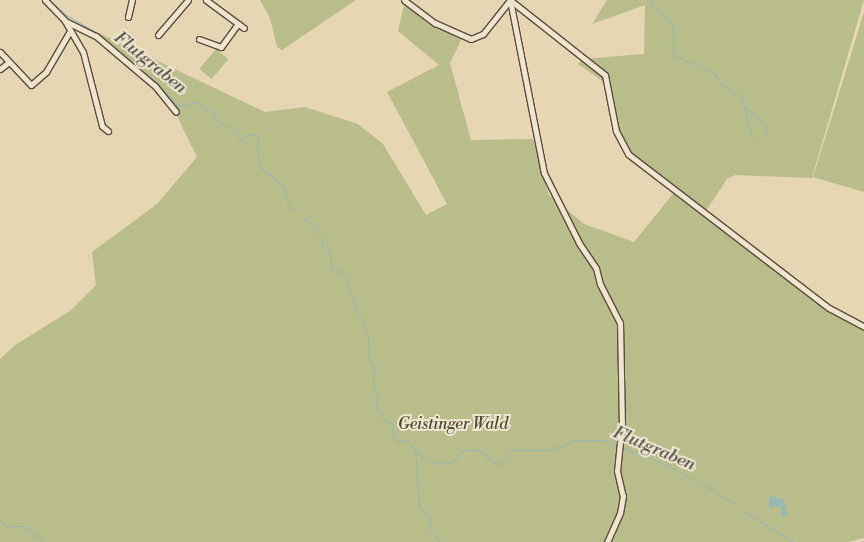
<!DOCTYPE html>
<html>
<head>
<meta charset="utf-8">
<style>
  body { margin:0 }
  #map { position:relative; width:864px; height:542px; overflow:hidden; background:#e6d6b4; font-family:"Libre Bodoni",serif }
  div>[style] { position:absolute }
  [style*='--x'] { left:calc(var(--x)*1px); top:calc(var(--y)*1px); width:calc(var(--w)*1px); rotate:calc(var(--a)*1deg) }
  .green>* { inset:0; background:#b8bd8b; transform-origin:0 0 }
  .water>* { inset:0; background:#97b8b3 }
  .stream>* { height:1px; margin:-0.5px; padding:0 0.5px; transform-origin:0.5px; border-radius:0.5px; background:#97b8b3 }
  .roads { filter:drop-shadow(1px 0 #5b4e3d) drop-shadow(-1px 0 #5b4e3d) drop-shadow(0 1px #5b4e3d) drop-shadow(0 -1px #5b4e3d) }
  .minor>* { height:5px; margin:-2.5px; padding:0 2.5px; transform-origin:2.5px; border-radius:2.5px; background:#efe4ce }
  span { translate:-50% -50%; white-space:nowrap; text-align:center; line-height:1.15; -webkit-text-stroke:4px #efe4ce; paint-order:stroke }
  .park-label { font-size:16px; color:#504832; font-style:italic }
  .water-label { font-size:18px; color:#4d4e44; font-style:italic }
</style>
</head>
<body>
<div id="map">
  <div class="green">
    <div style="clip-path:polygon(260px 0,356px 0,282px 50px,277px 47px,270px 18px)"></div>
    <div style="clip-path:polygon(607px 0,864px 0,812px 178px,735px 175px,727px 179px,706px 211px,829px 308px,864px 327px,864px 538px,849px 542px,0 542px,0 359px,15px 345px,70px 311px,96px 285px,92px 252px,157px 204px,197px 157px,171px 104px,97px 37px,99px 33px,265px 112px,305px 107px,358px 124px,383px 144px,426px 215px,447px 204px,387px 92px,439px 65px,398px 31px,405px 1px,435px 23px,463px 36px,450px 63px,471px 140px,533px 139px,549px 195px,584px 224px,634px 242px,676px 190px,638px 163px,620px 143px,609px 94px,601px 80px,578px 64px,582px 59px,644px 54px,645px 5px,592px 24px)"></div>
    <div style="clip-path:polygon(864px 12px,864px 192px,813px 177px)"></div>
    <div style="left:216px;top:49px;width:16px;height:26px;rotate:40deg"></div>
  </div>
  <div class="water">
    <div style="clip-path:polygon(770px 496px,784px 500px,788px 515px,782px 517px,780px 506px,769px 508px)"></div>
  </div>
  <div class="stream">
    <div style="--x:50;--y:0;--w:22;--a:43"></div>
    <div style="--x:66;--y:15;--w:36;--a:30"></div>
    <div style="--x:652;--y:0;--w:5;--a:90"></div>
    <div style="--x:652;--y:5;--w:28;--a:45"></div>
    <div style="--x:672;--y:25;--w:7;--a:74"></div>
    <div style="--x:674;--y:32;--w:11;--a:105"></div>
    <div style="--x:671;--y:43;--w:14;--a:69"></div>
    <div style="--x:676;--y:56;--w:43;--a:24.8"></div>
    <div style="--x:715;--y:74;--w:11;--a:63"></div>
    <div style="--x:720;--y:84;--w:23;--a:31"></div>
    <div style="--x:740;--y:96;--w:11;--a:68"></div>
    <div style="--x:744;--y:106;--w:24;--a:42"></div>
    <div style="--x:762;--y:122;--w:15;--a:67"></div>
    <div style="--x:140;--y:70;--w:17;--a:36"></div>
    <div style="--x:154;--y:80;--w:35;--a:47"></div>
    <div style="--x:178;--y:106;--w:17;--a:-13"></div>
    <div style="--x:195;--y:102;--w:21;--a:31"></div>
    <div style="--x:213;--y:113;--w:10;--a:61"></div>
    <div style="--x:218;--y:122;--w:14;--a:25"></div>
    <div style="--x:231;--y:128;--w:17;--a:50"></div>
    <div style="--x:242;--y:141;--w:8;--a:-45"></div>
    <div style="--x:248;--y:135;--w:10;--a:0"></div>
    <div style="--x:258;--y:135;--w:16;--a:94"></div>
    <div style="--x:257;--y:151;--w:17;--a:77"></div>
    <div style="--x:261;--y:168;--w:28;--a:39"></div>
    <div style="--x:283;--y:186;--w:23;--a:75"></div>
    <div style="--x:289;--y:208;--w:6;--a:18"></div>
    <div style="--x:744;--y:107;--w:29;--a:76"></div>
    <div style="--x:751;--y:135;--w:7;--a:45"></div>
    <div style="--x:300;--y:220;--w:8;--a:0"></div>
    <div style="--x:308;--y:220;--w:20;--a:53"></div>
    <div style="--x:320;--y:236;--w:11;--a:75"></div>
    <div style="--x:323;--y:247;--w:7;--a:27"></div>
    <div style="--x:329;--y:250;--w:18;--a:81"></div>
    <div style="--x:332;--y:268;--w:16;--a:27"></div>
    <div style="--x:346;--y:275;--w:22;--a:77"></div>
    <div style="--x:351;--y:296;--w:43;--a:66.4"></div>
    <div style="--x:368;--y:335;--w:23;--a:88"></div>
    <div style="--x:369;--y:358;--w:13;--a:58"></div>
    <div style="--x:376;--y:369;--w:8;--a:113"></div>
    <div style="--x:373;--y:376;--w:15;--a:86"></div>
    <div style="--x:374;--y:391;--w:6;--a:45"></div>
    <div style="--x:378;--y:395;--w:10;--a:107"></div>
    <div style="--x:375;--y:405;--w:16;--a:60"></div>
    <div style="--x:383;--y:419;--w:12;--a:31"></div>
    <div style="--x:393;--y:425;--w:7;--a:98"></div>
    <div style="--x:392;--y:432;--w:10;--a:61"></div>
    <div style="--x:397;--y:441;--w:9;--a:-6"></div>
    <div style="--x:406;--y:440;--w:26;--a:47"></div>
    <div style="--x:424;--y:459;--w:14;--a:21"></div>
    <div style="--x:437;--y:464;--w:16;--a:-11"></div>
    <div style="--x:453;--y:461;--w:13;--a:-51"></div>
    <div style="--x:461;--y:451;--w:5;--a:-11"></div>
    <div style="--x:466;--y:450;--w:12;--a:0"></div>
    <div style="--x:478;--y:450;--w:23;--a:38"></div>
    <div style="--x:496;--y:464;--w:7;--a:-8"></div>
    <div style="--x:503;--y:463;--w:15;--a:-58"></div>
    <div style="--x:511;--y:450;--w:38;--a:0"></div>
    <div style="--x:549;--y:450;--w:30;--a:-20"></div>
    <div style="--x:577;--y:440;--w:26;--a:0"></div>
    <div style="--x:603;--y:440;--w:17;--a:21"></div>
    <div style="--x:415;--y:448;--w:58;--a:86.1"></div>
    <div style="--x:419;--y:506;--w:18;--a:52"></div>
    <div style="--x:430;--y:520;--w:11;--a:90"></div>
    <div style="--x:430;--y:531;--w:16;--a:45"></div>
    <div style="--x:622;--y:448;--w:40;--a:20.2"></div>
    <div style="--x:660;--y:462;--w:50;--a:27.6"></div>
    <div style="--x:704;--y:485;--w:39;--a:32"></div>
    <div style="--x:745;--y:512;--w:57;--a:31.5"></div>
    <div style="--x:0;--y:521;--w:9;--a:36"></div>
    <div style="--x:7;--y:526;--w:16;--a:0"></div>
    <div style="--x:23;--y:526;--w:26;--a:37"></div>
    <div style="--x:860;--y:542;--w:4;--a:-14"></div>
  </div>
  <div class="roads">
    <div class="minor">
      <div style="--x:45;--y:0;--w:29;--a:46"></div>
      <div style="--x:65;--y:21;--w:36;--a:60"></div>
      <div style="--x:83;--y:52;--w:76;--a:75.6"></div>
      <div style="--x:102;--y:126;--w:8;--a:40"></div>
      <div style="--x:206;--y:0;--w:47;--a:36.4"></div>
      <div style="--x:404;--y:0;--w:39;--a:37"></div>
      <div style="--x:435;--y:23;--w:39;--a:24"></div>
      <div style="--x:471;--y:39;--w:13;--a:-23"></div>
      <div style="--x:483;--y:34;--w:43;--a:-51.5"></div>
      <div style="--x:510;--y:0;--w:176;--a:78.9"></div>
      <div style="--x:544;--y:173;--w:78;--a:63.4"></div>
      <div style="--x:579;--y:243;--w:30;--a:56"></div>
      <div style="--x:596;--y:268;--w:16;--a:76"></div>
      <div style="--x:600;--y:284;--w:44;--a:62.9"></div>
      <div style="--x:620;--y:323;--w:100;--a:88.9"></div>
      <div style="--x:622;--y:423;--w:48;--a:95.9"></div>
      <div style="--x:617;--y:471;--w:26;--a:77"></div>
      <div style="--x:623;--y:496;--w:17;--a:100"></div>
      <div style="--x:620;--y:513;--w:32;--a:114"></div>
      <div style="--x:510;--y:0;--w:121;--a:38.3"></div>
      <div style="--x:605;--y:75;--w:57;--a:78.9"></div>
      <div style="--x:616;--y:131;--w:26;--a:62"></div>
      <div style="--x:628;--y:154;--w:253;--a:37.5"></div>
      <div style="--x:829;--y:308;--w:40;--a:28"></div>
      <div style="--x:128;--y:17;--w:17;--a:-77"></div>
      <div style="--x:65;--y:21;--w:34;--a:26"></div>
      <div style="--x:96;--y:36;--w:77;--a:40.3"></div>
      <div style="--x:155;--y:86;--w:33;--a:51"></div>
      <div style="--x:158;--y:35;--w:46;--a:-49.4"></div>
      <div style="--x:199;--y:39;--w:23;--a:20"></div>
      <div style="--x:221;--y:47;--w:29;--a:-54"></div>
      <div style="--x:0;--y:52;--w:45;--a:46.8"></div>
      <div style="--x:31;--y:85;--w:20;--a:-41"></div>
      <div style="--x:46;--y:72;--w:48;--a:-59.7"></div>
      <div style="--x:0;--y:69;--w:11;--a:-38"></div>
    </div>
  </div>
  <div class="park-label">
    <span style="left:453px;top:424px">Geistinger Wald</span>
  </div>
  <div class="water-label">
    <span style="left:150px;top:63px;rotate:39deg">Flutgraben</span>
    <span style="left:654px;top:449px;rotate:23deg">Flutgraben</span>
  </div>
</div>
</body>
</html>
